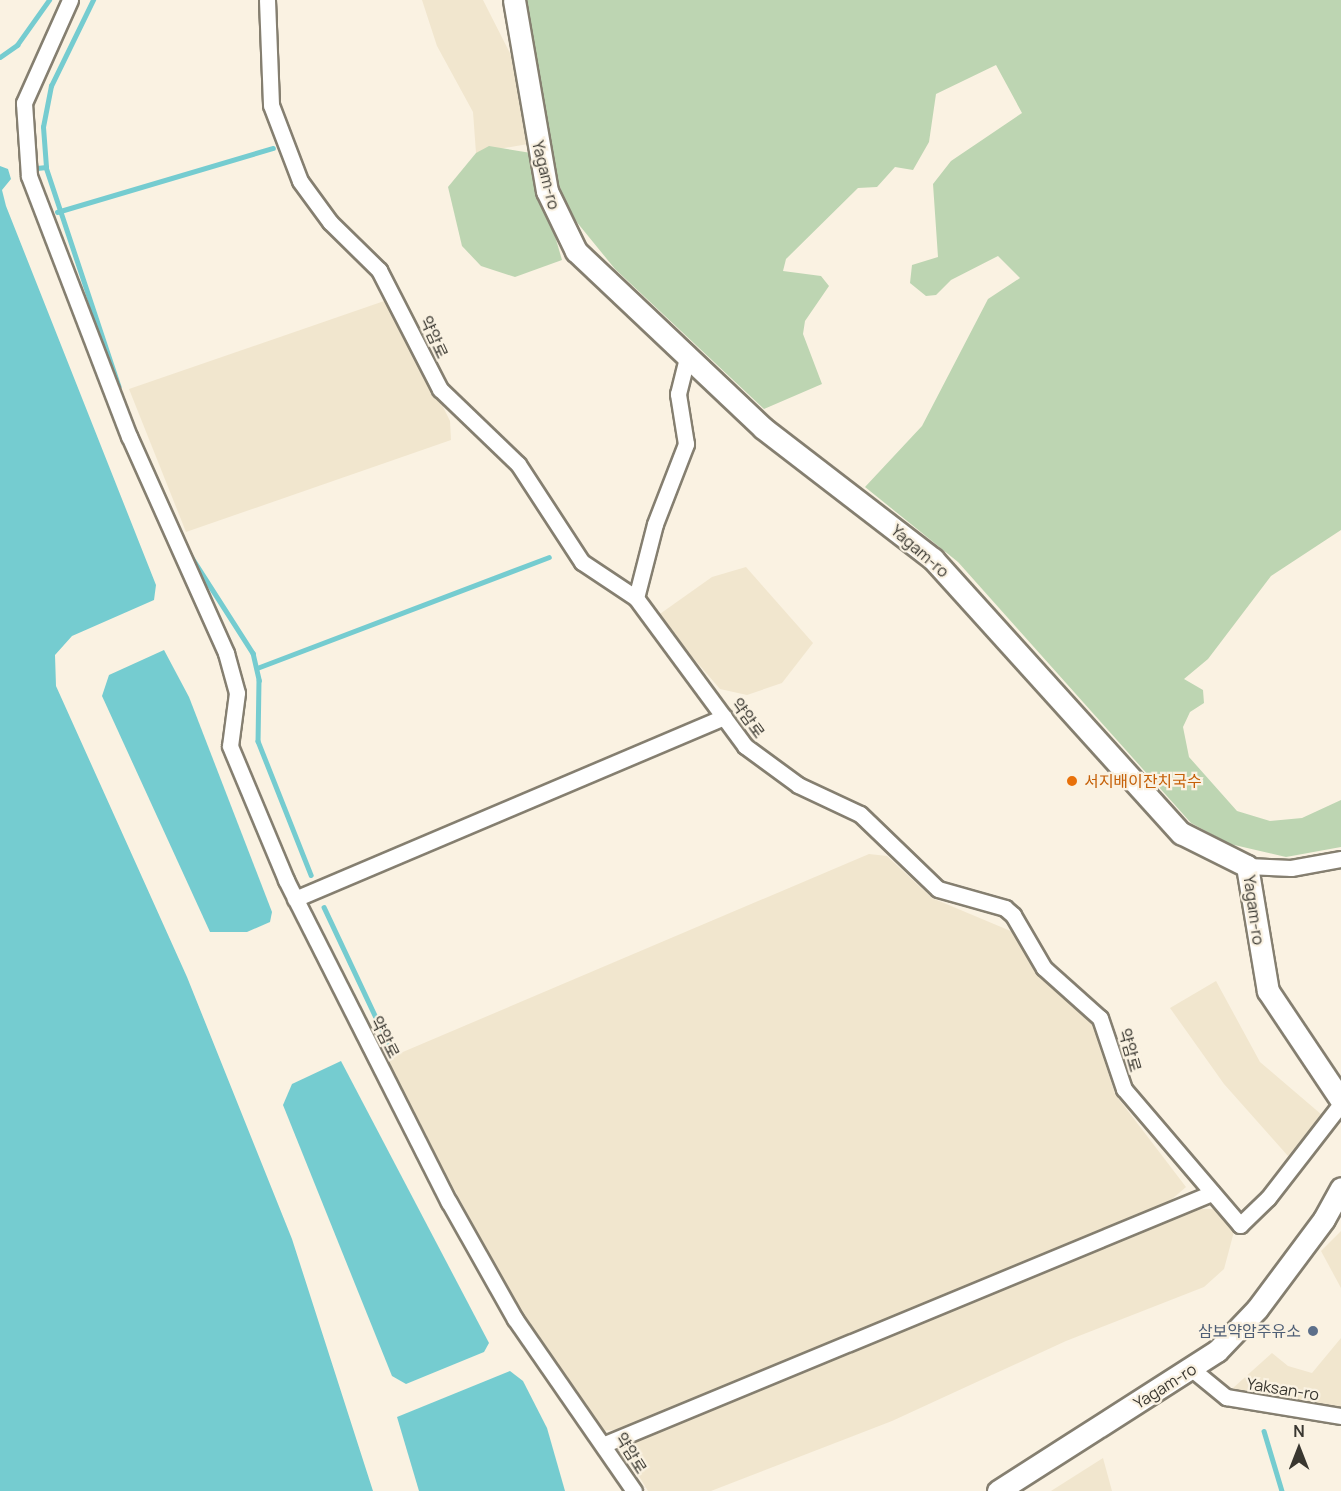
<!DOCTYPE html>
<html>
<head>
<meta charset="utf-8">
<style>
  body { margin:0 }
  #map { position:relative; width:1341px; height:1491px; overflow:hidden; background:#faf2e2; font-family:Manrope,"Noto Sans KR",sans-serif }
  div>[style] { position:absolute }
  [style*='--x'] { left:calc(var(--x)*1px); top:calc(var(--y)*1px); width:calc(var(--w)*1px); rotate:calc(var(--a)*1deg) }
  .built>* { inset:0; background:#f1e6ce }
  .green>* { inset:0; background:#bdd5b2 }
  .water>* { inset:0; background:#75ccd0 }
  .stream>* { height:4.5px; margin:-2.25px; padding:0 2.25px; transform-origin:2.25px; border-radius:2.25px; background:#75ccd0 }
  .roads { filter:drop-shadow(2px 0 #857f70) drop-shadow(-2px 0 #857f70) drop-shadow(0 2px #857f70) drop-shadow(0 -2px #857f70) }
  .street>* { height:15px; margin:-7.5px; padding:0 7.5px; transform-origin:7.5px; border-radius:7.5px; background:#fff }
  .secondary>* { height:21px; margin:-10.5px; padding:0 10.5px; transform-origin:10.5px; border-radius:10.5px; background:#fff }
  .dots>* { width:16px; height:16px; translate:-50% -50%; box-sizing:border-box; border:3px solid #faf2e2; border-radius:50% }
  span { translate:-50% -50%; white-space:nowrap; text-align:center; line-height:1.15; -webkit-text-stroke:4.5px #faf2e2; paint-order:stroke }
  .street-label { font-size:16px; color:#393730 }
  .food-label { font-size:16px; color:#c56008 }
  .left { translate:0 -50%; text-align:left }
  .service-label { font-size:16px; color:#4e5e75 }
  .right { translate:-100% -50%; text-align:right }
  .north { position:absolute; left:1269px; top:1419px; width:60px; height:60px; -webkit-text-stroke:4px #faf2e2; paint-order:stroke; rotate:0deg; font-size:16px; font-weight:700; line-height:24px; text-align:center; color:#393730 }
  .north::after { content:''; display:block; margin:auto; width:21px; height:27px; background:#393730; clip-path:polygon(50% 0,100% 100%,50% 72%,0 100%) }
</style>
</head>
<body>
<div id="map">
  <div class="built">
    <div style="clip-path:polygon(422px 0,483px 0,520px 73px,528px 144px,476px 153px,473px 112px,437px 46px)"></div>
    <div style="clip-path:polygon(390px 299px,450px 421px,451px 440px,186px 532px,129px 389px)"></div>
    <div style="clip-path:polygon(746px 567px,813px 643px,782px 683px,747px 695px,720px 689px,657px 616px,712px 577px)"></div>
    <div style="clip-path:polygon(869px 854px,887px 856px,932px 898px,1013px 932px,1042px 977px,1093px 1024px,1115px 1094px,1186px 1187px,1171px 1200px,621px 1429px,603px 1431px,542px 1351px,384px 1060px)"></div>
    <div style="clip-path:polygon(1216px 981px,1260px 1062px,1322px 1115px,1288px 1156px,1224px 1084px,1170px 1008px)"></div>
    <div style="clip-path:polygon(1198px 1209px,1213px 1209px,1235px 1228px,1224px 1269px,1204px 1287px,1066px 1341px,892px 1421px,711px 1491px,648px 1491px,629px 1460px,630px 1443px,667px 1423px,1164px 1217px)"></div>
    <div style="clip-path:polygon(1341px 1231px,1341px 1288px,1321px 1251px)"></div>
    <div style="clip-path:polygon(1341px 1338px,1341px 1408px,1238px 1395px,1233px 1388px,1272px 1353px,1288px 1366px,1312px 1373px)"></div>
    <div style="clip-path:polygon(1103px 1458px,1112px 1491px,1051px 1491px)"></div>
  </div>
  <div class="green">
    <div style="clip-path:polygon(526px 0,1341px 0,1341px 530px,1271px 576px,1208px 659px,1184px 679px,1203px 690px,1204px 703px,1190px 712px,1183px 727px,1189px 757px,1237px 811px,1270px 821px,1302px 818px,1341px 800px,1341px 847px,1286px 857px,1230px 844px,1191px 823px,958px 562px,865px 487px,922px 426px,988px 299px,1020px 278px,998px 256px,951px 280px,936px 295px,926px 296px,910px 283px,912px 265px,938px 257px,933px 184px,951px 161px,1022px 113px,996px 65px,936px 94px,929px 142px,913px 170px,895px 167px,877px 187px,858px 188px,786px 259px,783px 271px,821px 276px,829px 286px,805px 321px,803px 334px,822px 384px,764px 409px,615px 269px,571px 215px,557px 180px)"></div>
    <div style="clip-path:polygon(489px 146px,531px 153px,562px 260px,515px 277px,481px 266px,462px 246px,448px 187px,476px 153px)"></div>
  </div>
  <div class="water">
    <div style="clip-path:polygon(0 166px,8px 169px,11px 179px,2px 190px,6px 206px,156px 585px,154px 600px,72px 636px,55px 655px,56px 686px,187px 977px,292px 1239px,373px 1491px,0 1491px)"></div>
    <div style="clip-path:polygon(164px 650px,189px 697px,272px 912px,270px 922px,247px 932px,210px 932px,102px 696px,109px 675px)"></div>
    <div style="clip-path:polygon(341px 1061px,489px 1343px,484px 1352px,406px 1384px,392px 1376px,283px 1105px,292px 1084px)"></div>
    <div style="clip-path:polygon(510px 1371px,523px 1381px,547px 1428px,565px 1491px,419px 1491px,397px 1417px)"></div>
  </div>
  <div class="stream">
    <div style="--x:0;--y:57;--w:21;--a:-35"></div>
    <div style="--x:17;--y:45;--w:55;--a:-54.6"></div>
    <div style="--x:46;--y:167;--w:231;--a:71.6"></div>
    <div style="--x:37;--y:168;--w:9;--a:-6"></div>
    <div style="--x:46;--y:167;--w:40;--a:-94.3"></div>
    <div style="--x:43;--y:127;--w:42;--a:-79"></div>
    <div style="--x:51;--y:86;--w:96;--a:-64"></div>
    <div style="--x:57;--y:212;--w:225;--a:-16.5"></div>
    <div style="--x:189;--y:553;--w:119;--a:57.4"></div>
    <div style="--x:253;--y:653;--w:28;--a:77"></div>
    <div style="--x:259;--y:680;--w:61;--a:90.9"></div>
    <div style="--x:258;--y:741;--w:144;--a:68.4"></div>
    <div style="--x:257;--y:668;--w:312;--a:-20.8"></div>
    <div style="--x:324;--y:907;--w:155;--a:64.8"></div>
    <div style="--x:1264;--y:1431;--w:63;--a:73.3"></div>
  </div>
  <div class="roads">
    <div class="street">
      <div style="--x:70;--y:0;--w:113;--a:114.1"></div>
      <div style="--x:24;--y:103;--w:73;--a:86.1"></div>
      <div style="--x:29;--y:176;--w:279;--a:69"></div>
      <div style="--x:129;--y:436;--w:238;--a:65.9"></div>
      <div style="--x:226;--y:653;--w:41;--a:74.6"></div>
      <div style="--x:237;--y:693;--w:53;--a:97.5"></div>
      <div style="--x:230;--y:746;--w:145;--a:67.3"></div>
      <div style="--x:286;--y:880;--w:361;--a:63.2"></div>
      <div style="--x:449;--y:1202;--w:134;--a:60.6"></div>
      <div style="--x:515;--y:1319;--w:209;--a:55.3"></div>
      <div style="--x:267;--y:0;--w:105;--a:87.8"></div>
      <div style="--x:271;--y:105;--w:81;--a:69.1"></div>
      <div style="--x:300;--y:181;--w:51;--a:53.8"></div>
      <div style="--x:330;--y:222;--w:69;--a:44.4"></div>
      <div style="--x:379;--y:270;--w:134;--a:62.9"></div>
      <div style="--x:440;--y:389;--w:108;--a:43.9"></div>
      <div style="--x:518;--y:464;--w:117;--a:56.9"></div>
      <div style="--x:582;--y:562;--w:65;--a:33.7"></div>
      <div style="--x:636;--y:598;--w:184;--a:53.6"></div>
      <div style="--x:745;--y:746;--w:66;--a:36.3"></div>
      <div style="--x:798;--y:785;--w:68;--a:25.1"></div>
      <div style="--x:860;--y:814;--w:108;--a:43.9"></div>
      <div style="--x:938;--y:889;--w:70;--a:15.8"></div>
      <div style="--x:1005;--y:908;--w:11;--a:41"></div>
      <div style="--x:1013;--y:915;--w:61;--a:59.7"></div>
      <div style="--x:1044;--y:968;--w:75;--a:41.8"></div>
      <div style="--x:1100;--y:1018;--w:75;--a:71.3"></div>
      <div style="--x:1124;--y:1089;--w:179;--a:49.5"></div>
      <div style="--x:1240;--y:1225;--w:39;--a:-44"></div>
      <div style="--x:1268;--y:1198;--w:119;--a:-52.2"></div>
      <div style="--x:636;--y:598;--w:76;--a:-75.6"></div>
      <div style="--x:655;--y:524;--w:86;--a:-68.8"></div>
      <div style="--x:686;--y:444;--w:51;--a:-99.1"></div>
      <div style="--x:678;--y:394;--w:38;--a:-76"></div>
      <div style="--x:1247;--y:866;--w:44;--a:2.6"></div>
      <div style="--x:1291;--y:868;--w:51;--a:-10.2"></div>
      <div style="--x:295;--y:899;--w:466;--a:-23"></div>
      <div style="--x:1193;--y:1370;--w:43;--a:39.3"></div>
      <div style="--x:1226;--y:1397;--w:117;--a:9.4"></div>
      <div style="--x:605;--y:1444;--w:657;--a:-22.47"></div>
    </div>
    <div class="secondary">
      <div style="--x:514;--y:0;--w:194;--a:80.2"></div>
      <div style="--x:547;--y:191;--w:67;--a:64.2"></div>
      <div style="--x:576;--y:251;--w:257;--a:43.4"></div>
      <div style="--x:763;--y:428;--w:215;--a:37.6"></div>
      <div style="--x:933;--y:559;--w:370;--a:47.9"></div>
      <div style="--x:1181;--y:833;--w:74;--a:26.6"></div>
      <div style="--x:1247;--y:866;--w:127;--a:80.5"></div>
      <div style="--x:1268;--y:991;--w:131;--a:56.2"></div>
      <div style="--x:998;--y:1491;--w:260;--a:-32.6"></div>
      <div style="--x:1217;--y:1351;--w:58;--a:-46.4"></div>
      <div style="--x:1257;--y:1309;--w:112;--a:-53.3"></div>
      <div style="--x:1324;--y:1219;--w:35;--a:-61"></div>
    </div>
  </div>
  <div class="dots">
    <div style="left:1072px;top:781px;background:#e8710a"></div>
    <div style="left:1313px;top:1331px;background:#5c6f8a"></div>
  </div>
  <div class="street-label">
    <span style="left:546px;top:175px;rotate:76deg">Yagam-ro</span>
    <span style="left:434px;top:337px;rotate:65deg">약암로</span>
    <span style="left:920px;top:551px;rotate:41deg">Yagam-ro</span>
    <span style="left:748px;top:718px;rotate:54deg">약암로</span>
    <span style="left:1254px;top:910px;rotate:82deg">Yagam-ro</span>
    <span style="left:385px;top:1037px;rotate:63deg">약암로</span>
    <span style="left:1130px;top:1050px;rotate:74deg">약암로</span>
    <span style="left:1165px;top:1386px;rotate:-32deg">Yagam-ro</span>
    <span style="left:1283px;top:1389px;rotate:9deg">Yaksan-ro</span>
    <span style="left:631px;top:1453px;rotate:58deg">약암로</span>
  </div>
  <div class="food-label">
    <span class="left" style="left:1084px;top:781px">서지배이잔치국수</span>
  </div>
  <div class="service-label">
    <span class="right" style="left:1301px;top:1331px">삼보약암주유소</span>
  </div>
  <div class="north">N</div>
</div>
</body>
</html>
